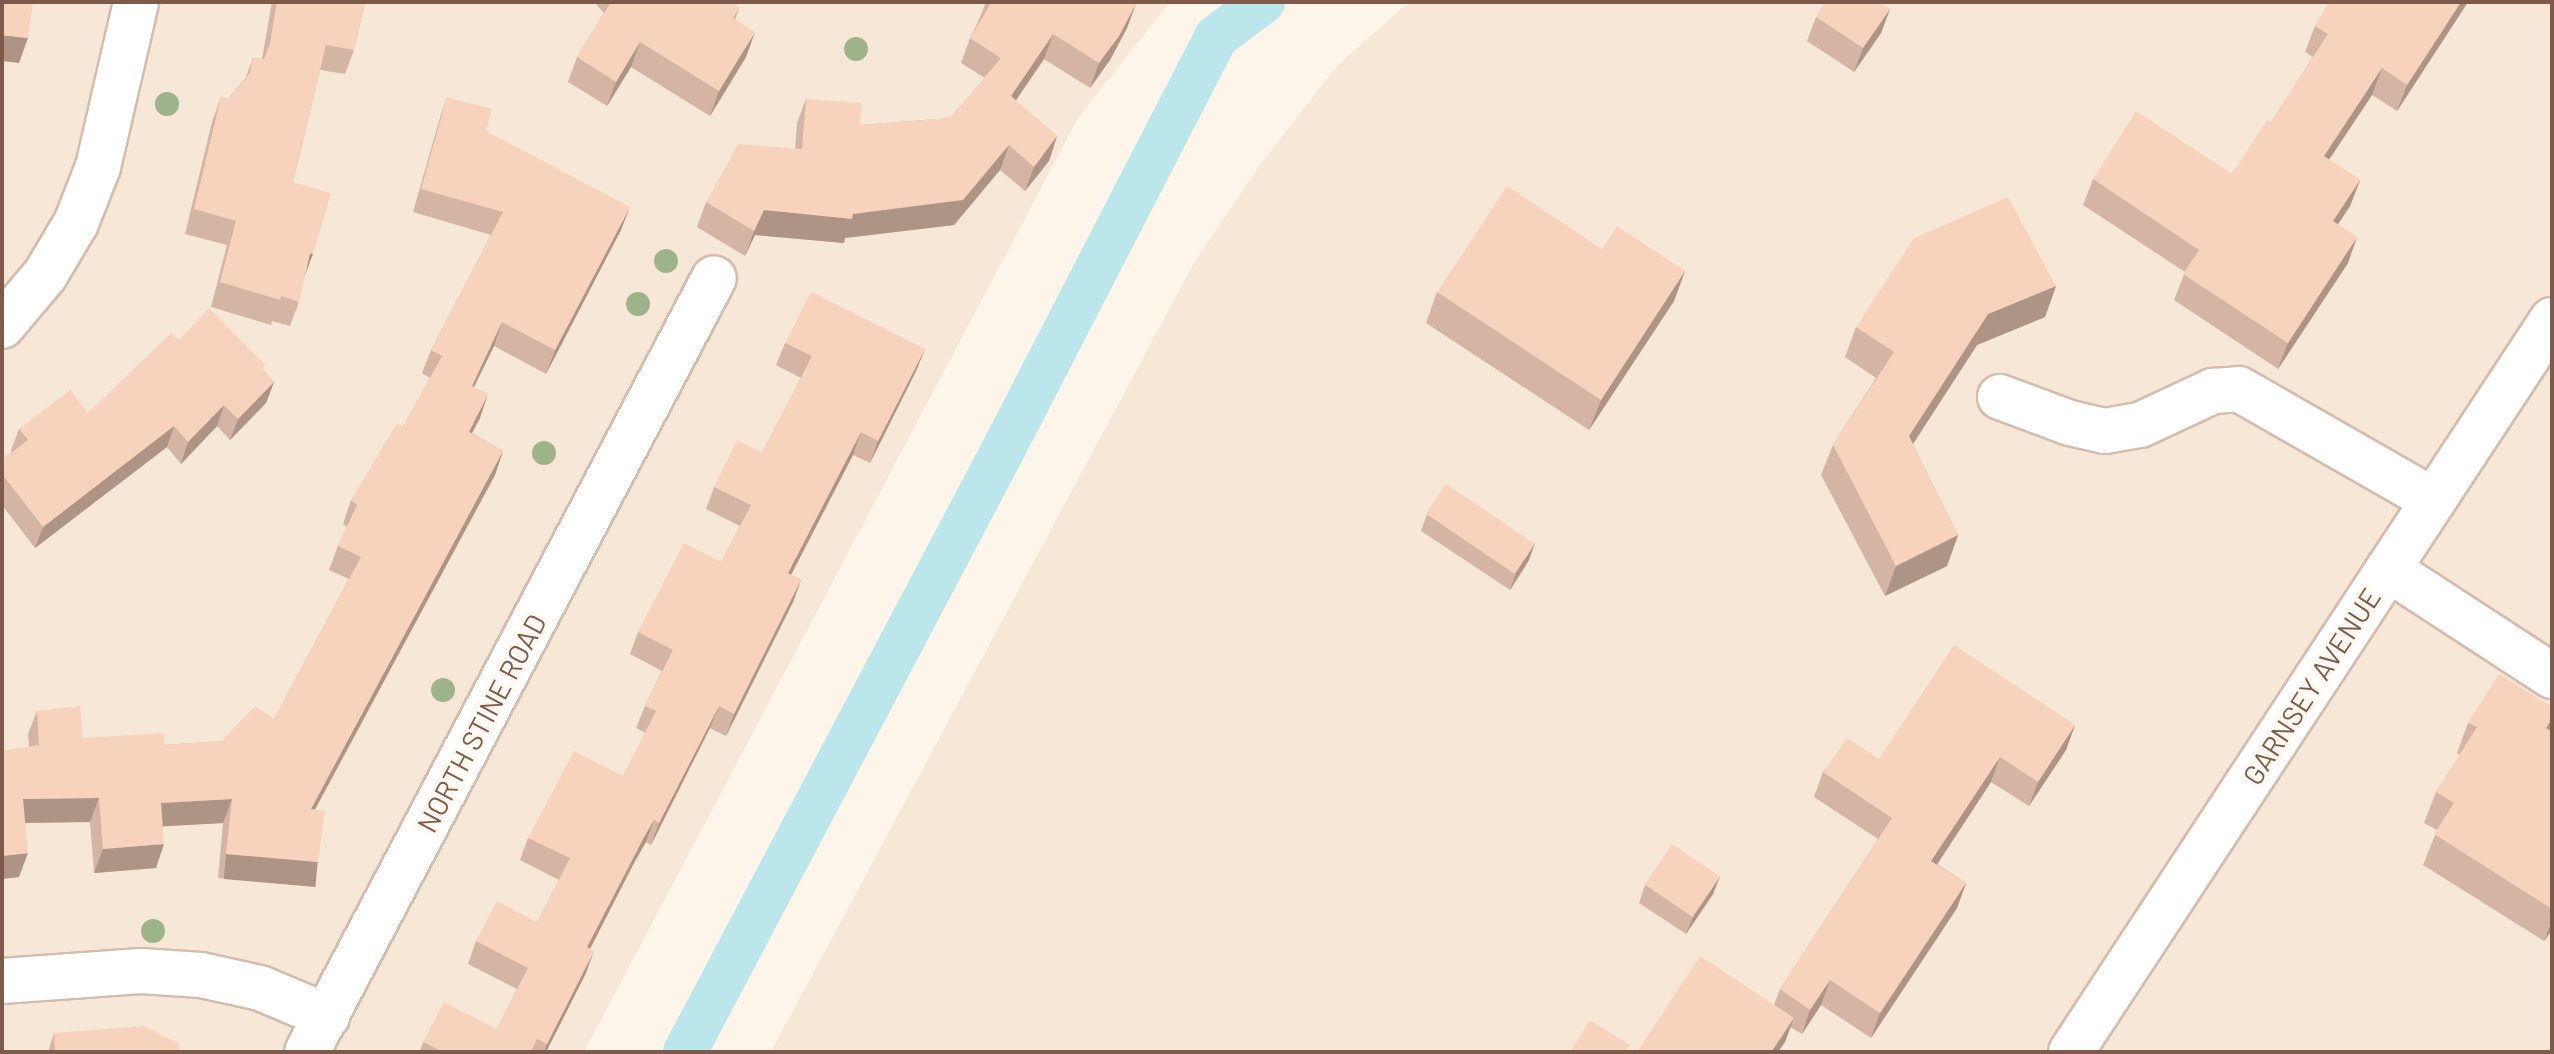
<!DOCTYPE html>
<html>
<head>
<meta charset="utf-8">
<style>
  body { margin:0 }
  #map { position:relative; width:2554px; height:1054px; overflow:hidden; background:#fef5ea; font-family:Barlow,sans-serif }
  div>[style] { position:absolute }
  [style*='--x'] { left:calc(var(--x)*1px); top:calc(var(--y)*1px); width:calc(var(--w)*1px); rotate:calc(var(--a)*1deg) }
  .residential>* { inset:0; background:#f7e7d7 }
  .canal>* { height:44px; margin:-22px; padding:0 22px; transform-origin:22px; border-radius:22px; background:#bbe6eb }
  .roads { filter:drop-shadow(2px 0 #d3bcad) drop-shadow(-2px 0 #d3bcad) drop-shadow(0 2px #d3bcad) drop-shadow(0 -2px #d3bcad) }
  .minor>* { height:44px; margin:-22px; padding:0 22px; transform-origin:22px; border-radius:22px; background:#fff }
  .trees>* { width:24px; height:24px; margin:-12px; border-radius:50%; background:#9fb38b }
  .wall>* { inset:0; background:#d4b5a3 }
  .shaded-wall>* { inset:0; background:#ad9485; transform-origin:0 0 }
  .building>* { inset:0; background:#f7d3be; transform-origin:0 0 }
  span { translate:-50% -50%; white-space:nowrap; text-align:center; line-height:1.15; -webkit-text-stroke:8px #fff9f2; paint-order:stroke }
  .street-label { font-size:28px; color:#7d5a49 }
  .frame { position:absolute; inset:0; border:4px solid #7d5a49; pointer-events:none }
</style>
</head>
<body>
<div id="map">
  <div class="residential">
    <div style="clip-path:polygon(2px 2px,1170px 2px,1078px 118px,584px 1052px,2px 1052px)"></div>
    <div style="clip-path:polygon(1409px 2px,2552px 2px,2552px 1052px,771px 1052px,1194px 263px,1260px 165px,1337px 66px)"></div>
  </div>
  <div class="canal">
    <div style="--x:685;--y:1052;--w:676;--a:-62.15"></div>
    <div style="--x:1001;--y:454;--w:469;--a:-62.7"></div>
    <div style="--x:1216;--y:37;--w:59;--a:-36.7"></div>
  </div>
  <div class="roads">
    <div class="minor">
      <div style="--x:2;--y:326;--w:67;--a:-49.9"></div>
      <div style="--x:45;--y:275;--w:61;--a:-59.2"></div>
      <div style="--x:76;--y:223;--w:60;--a:-68.6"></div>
      <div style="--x:98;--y:167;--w:169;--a:-77"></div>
      <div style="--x:2000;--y:397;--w:75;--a:20.4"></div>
      <div style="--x:2070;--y:423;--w:36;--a:13"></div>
      <div style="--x:2105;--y:431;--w:36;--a:-10"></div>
      <div style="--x:2140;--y:425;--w:81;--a:-25"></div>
      <div style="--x:2213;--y:391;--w:26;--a:-4"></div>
      <div style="--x:2239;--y:389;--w:224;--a:29.8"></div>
      <div style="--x:2388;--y:569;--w:196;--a:33.1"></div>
      <div style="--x:2;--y:981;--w:139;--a:-4.1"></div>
      <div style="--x:141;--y:971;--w:60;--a:3.8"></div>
      <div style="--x:201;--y:975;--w:60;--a:12.4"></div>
      <div style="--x:260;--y:988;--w:73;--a:22.7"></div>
      <div style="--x:307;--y:1052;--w:874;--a:-62.26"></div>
      <div style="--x:2071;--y:1052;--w:876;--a:-56.69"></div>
    </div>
  </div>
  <div class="trees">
    <div style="left:856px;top:49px"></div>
    <div style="left:167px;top:104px"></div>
    <div style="left:666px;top:261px"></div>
    <div style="left:638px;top:304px"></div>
    <div style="left:544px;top:453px"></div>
    <div style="left:443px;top:690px"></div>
    <div style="left:153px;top:931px"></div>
  </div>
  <div class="wall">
    <div style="clip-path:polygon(272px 2px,365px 2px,354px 50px,345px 74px,320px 70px,293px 182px,299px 302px,290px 326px,272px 321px,271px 325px,211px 307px,227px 245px,185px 234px,212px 122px,221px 97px,228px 99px,246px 77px,253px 58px,262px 59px)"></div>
    <div style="clip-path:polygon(594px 2px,729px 2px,739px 8px,735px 20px,746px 57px,710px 116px,631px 67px,607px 106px,568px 82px,577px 57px,604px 13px)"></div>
    <div style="clip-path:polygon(986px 2px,1133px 2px,1127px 28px,1110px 60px,1090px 88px,1044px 59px,1015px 100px,1057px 136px,1049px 161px,1025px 191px,1000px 170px,954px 225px,845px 238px,844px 243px,755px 235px,745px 256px,697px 227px,706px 202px,795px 149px,797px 123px,806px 99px,860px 125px,950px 118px,985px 78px,961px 63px,970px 38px,977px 24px)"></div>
    <div style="clip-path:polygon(2330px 2px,2468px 2px,2397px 111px,2372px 95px,2329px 160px,2360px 180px,2350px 206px,2338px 224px,2348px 263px,2278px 369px,2174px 300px,2185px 272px,2083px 205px,2093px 179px,2232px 174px,2271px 122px,2313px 57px,2305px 52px,2315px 26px)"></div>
    <div style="clip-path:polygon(1890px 9px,1881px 33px,1854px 72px,1807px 41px,1816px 17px)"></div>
    <div style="clip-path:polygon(447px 97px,486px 131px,621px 230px,546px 374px,494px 346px,474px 387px,480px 418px,472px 433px,503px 451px,495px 475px,315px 810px,318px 862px,309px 886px,218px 878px,223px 823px,163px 826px,156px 868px,94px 873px,90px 822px,25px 823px,19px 877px,2px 879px,2px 751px,29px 747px,28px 734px,37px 711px,83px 738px,164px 745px,222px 741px,274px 719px,349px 579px,329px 570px,338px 546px,347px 527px,343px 524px,351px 500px,403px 427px,430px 378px,422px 373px,431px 350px,491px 235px,413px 212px,439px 121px)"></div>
    <div style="clip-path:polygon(1602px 249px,1685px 271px,1674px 301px,1589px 430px,1426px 323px,1437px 292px)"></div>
    <div style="clip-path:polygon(2056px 286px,2045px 317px,1977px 345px,1913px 444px,1958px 535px,1947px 566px,1885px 596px,1821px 475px,1833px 445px,1876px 378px,1845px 357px,1856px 327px)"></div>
    <div style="clip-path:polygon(179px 340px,263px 370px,274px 382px,266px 403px,230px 440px,217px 426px,181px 464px,167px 447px,35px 548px,2px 505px,2px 460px,12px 452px,11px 450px,19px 429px,88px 413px)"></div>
    <div style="clip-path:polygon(785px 343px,925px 349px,916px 371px,870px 463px,853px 455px,791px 575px,801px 580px,793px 602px,726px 736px,710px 728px,651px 845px,646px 842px,635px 861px,590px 949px,586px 973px,546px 1052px,420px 1052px,423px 1042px,497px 1029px,517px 989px,468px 964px,476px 941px,537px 922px,559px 880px,520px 860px,528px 838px,623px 776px,646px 733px,636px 728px,645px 706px,662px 671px,630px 654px,638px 632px,721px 562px,740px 526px,706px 509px,714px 487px,762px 453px,801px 378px,776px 365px)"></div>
    <div style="clip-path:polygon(1427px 514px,1529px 560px,1510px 590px,1421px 531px)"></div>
    <div style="clip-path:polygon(2468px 723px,2550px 730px,2552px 732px,2552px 930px,2544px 941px,2423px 865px,2437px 830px,2424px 823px,2436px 792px,2460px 755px,2457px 753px)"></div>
    <div style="clip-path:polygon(2075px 725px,2066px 750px,2029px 806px,1991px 782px,1937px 864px,1966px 883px,1957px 908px,1871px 1038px,1821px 1005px,1802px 1034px,1790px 1027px,1785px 1042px,1774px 1005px,1780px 989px,1878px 839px,1814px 797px,1823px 772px,1879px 759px)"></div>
    <div style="clip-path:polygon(1720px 876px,1713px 894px,1686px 934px,1639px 903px,1645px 885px)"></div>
    <div style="clip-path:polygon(54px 1033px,180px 1052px,48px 1052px)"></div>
  </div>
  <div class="shaded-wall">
    <div style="clip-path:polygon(2461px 2px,2468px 2px,2397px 111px,2407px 85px)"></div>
    <div style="clip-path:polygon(1136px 4px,1127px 28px,1110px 60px,1090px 88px,1099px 63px)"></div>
    <div style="clip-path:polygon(1890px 9px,1881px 33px,1854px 72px,1863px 48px)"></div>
    <div style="clip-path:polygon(755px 32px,746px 57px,710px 116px,719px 91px)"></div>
    <div style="clip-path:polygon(1053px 34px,1044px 59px,1002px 121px,1011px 96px)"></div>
    <div style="clip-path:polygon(2px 35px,28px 38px,19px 63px,2px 61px)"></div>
    <div style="clip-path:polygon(640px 42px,631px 67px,607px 106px,616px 82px)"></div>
    <div style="clip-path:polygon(2382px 68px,2372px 95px,2314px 182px,2324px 156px)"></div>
    <div style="clip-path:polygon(1057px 136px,1049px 161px,1025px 191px,1034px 167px)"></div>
    <div style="clip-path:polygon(1009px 145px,1000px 170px,954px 225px,845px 238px,844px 243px,755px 235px,745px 256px,754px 231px,764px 210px,853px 214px)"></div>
    <div style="clip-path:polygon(2360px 180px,2350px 206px,2323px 247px,2333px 221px)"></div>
    <div style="clip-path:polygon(630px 207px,621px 230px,546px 374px,555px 350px)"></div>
    <div style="clip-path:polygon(2357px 237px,2348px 263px,2278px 369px,2288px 343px)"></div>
    <div style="clip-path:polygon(310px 253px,313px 254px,304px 278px)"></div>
    <div style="clip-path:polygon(1685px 271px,1674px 301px,1589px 430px,1601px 400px)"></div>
    <div style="clip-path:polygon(2056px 286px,2045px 317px,1977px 345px,1898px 467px,1909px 436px,1988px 314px)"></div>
    <div style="clip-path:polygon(502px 322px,494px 346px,463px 409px,472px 386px)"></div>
    <div style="clip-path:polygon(925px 349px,916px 371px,870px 463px,878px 441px)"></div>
    <div style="clip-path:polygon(274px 382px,266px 403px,230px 440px,238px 419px)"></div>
    <div style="clip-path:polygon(488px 394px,480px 418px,460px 455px,469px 432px)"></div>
    <div style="clip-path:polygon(224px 405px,217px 426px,181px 464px,188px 442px)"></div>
    <div style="clip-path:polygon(174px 426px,167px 447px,35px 548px,43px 527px)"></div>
    <div style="clip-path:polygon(861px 432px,853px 455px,780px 596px,788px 573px)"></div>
    <div style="clip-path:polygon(503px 451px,495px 475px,302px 833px,311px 809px)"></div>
    <div style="clip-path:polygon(1958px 535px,1947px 566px,1885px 596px,1896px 566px)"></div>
    <div style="clip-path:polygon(1535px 543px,1529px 560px,1510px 590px,1516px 573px)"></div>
    <div style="clip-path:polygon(801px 580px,793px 602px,726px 736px,734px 714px)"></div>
    <div style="clip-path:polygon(719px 706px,710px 728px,651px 845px,659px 823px)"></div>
    <div style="clip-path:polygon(2552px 718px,2552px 724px,2546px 741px,2546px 728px)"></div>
    <div style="clip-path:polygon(2075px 725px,2066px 750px,2029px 806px,2038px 782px)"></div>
    <div style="clip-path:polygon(2000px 757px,1991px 782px,1923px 886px,1931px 861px)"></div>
    <div style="clip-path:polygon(99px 798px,90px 822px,14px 823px,23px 799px)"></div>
    <div style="clip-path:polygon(232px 799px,223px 823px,152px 827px,161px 803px)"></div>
    <div style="clip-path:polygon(654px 820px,646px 842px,635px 861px,579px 970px,587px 947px,643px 839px)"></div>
    <div style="clip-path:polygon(164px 844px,156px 868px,94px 873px,103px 849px)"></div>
    <div style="clip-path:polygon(28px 853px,19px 877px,2px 879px,2px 856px)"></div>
    <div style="left:226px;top:854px;width:92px;height:25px;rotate:5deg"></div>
    <div style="clip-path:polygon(1720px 876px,1713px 894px,1686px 934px,1693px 917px)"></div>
    <div style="clip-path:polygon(1966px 883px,1957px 908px,1871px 1038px,1880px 1013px)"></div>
    <div style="clip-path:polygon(2552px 921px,2552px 930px,2544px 941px)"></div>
    <div style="clip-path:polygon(594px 951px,586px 973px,546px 1052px,544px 1052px,547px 1044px)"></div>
    <div style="clip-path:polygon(1830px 980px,1821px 1005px,1802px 1034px,1810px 1010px)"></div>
    <div style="clip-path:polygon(1794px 1018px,1785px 1042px,1778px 1052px,1771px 1052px)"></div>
  </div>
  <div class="building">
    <div style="clip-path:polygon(2px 2px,33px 2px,28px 38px,2px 35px)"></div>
    <div style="clip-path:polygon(277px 2px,365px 2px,354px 50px,326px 45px,293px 182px,331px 193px,313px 254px,310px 253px,299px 302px,281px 296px,280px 300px,220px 282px,236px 221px,194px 209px,221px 97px,228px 99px,250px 73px,253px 58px,264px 59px,270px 43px)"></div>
    <div style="clip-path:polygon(611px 2px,729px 2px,739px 8px,733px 18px,755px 32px,719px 91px,640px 42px,616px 82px,577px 57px)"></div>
    <div style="clip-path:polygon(988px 2px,1133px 2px,1136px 4px,1119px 36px,1099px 63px,1053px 34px,1011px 96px,1057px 136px,1034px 167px,1009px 145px,963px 200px,853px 214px,852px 219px,764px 210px,754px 231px,706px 202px,738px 144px,802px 149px,806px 99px,862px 103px,860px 125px,950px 118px,1001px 58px,970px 38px,990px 5px)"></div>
    <div style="clip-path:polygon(1825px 2px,1879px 2px,1890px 9px,1863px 48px,1816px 17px)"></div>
    <div style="clip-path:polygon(2330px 2px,2461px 2px,2407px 85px,2382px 68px,2324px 156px,2360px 180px,2333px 221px,2357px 237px,2288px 343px,2183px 274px,2199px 250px,2093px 179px,2136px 111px,2232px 174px,2267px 120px,2271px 122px,2328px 34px,2315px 26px)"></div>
    <div style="clip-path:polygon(447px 97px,492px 109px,486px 131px,630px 207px,555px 350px,502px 322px,472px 386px,488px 394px,469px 432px,503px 451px,311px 809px,325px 811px,318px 862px,226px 854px,232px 799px,161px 803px,164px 844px,103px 849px,99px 798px,23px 799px,28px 853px,2px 856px,2px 751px,39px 745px,37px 711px,80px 706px,83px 738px,164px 733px,164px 745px,222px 741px,255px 706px,274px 719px,361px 557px,338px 546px,357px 505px,351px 500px,397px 423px,403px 427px,442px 356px,431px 350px,503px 212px,421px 189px)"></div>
    <div style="clip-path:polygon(1507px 186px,1602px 249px,1617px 226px,1685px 271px,1601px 400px,1437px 292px)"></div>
    <div style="clip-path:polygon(2008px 197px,2056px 286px,1988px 314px,1909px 436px,1958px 535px,1896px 566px,1833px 445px,1894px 352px,1856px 327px,1914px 238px)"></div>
    <div style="clip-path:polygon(811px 292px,925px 349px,878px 441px,861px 432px,788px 573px,801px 580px,734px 714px,719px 706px,659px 823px,654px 820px,643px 839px,587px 947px,594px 951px,547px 1044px,537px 1039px,531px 1052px,443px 1052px,423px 1042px,444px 1002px,497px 1029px,528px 968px,476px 941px,497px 901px,537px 922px,570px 858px,528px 838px,574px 751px,623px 776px,656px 711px,645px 706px,673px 650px,638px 632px,684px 543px,721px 562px,751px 505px,714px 487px,737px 440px,762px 453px,812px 356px,785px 343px)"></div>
    <div style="clip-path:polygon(209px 308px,265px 365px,262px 369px,274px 382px,238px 419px,224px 405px,188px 442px,174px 426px,43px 527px,2px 474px,2px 460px,28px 440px,19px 429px,70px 390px,88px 413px,171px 333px,179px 340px)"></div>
    <div style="left:1446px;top:484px;width:107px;height:36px;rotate:34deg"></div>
    <div style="clip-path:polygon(1954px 645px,2075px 725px,2038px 782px,2000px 757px,1931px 861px,1966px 883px,1880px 1013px,1830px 980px,1810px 1010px,1780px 989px,1892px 818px,1823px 772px,1847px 738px,1879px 759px)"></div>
    <div style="clip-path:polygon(2499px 674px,2552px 707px,2552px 718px,2546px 728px,2552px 732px,2552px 909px,2434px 834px,2454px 803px,2436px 792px,2477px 727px,2468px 723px)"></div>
    <div style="left:1672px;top:844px;width:58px;height:49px;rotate:34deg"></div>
    <div style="clip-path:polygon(1700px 956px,1794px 1018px,1771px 1052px,1637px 1052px)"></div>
    <div style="clip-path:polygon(1590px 1020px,1630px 1045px,1625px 1052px,1570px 1052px)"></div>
    <div style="clip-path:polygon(144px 1026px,179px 1044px,180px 1052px,55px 1052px,54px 1033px)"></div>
  </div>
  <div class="street-label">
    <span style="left:2311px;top:686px;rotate:-57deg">GARNSEY AVENUE</span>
    <span style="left:481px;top:723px;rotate:-62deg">NORTH STINE ROAD</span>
  </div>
  <div class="frame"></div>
</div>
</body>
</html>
